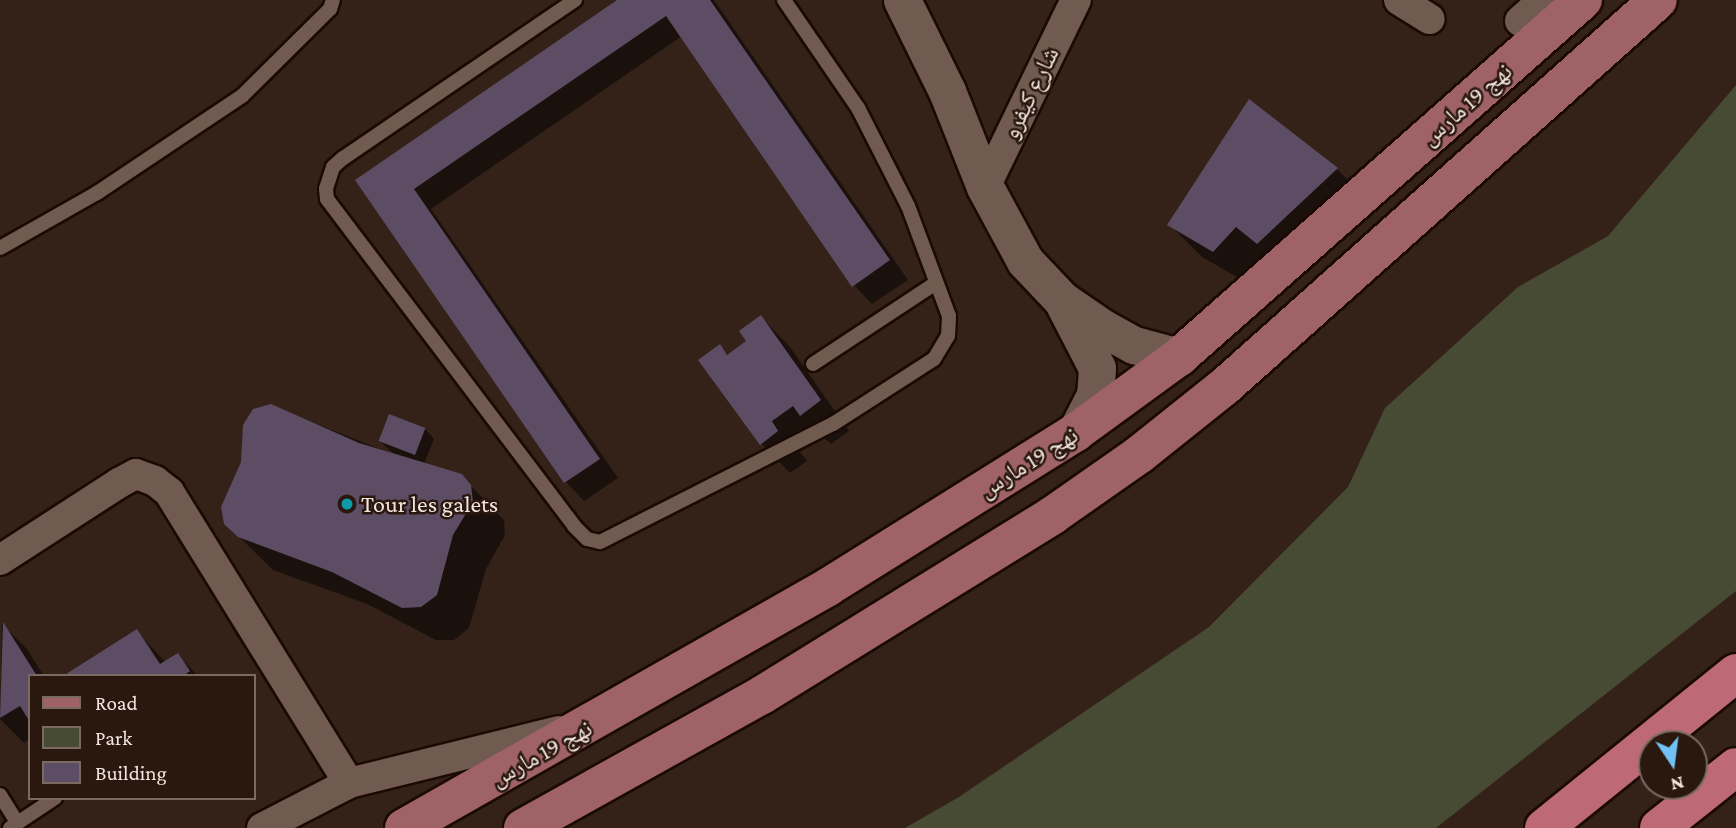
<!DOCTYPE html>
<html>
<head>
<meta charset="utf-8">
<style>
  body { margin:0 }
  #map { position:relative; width:1736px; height:828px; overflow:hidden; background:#342118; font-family:"Crimson Pro","Noto Naskh Arabic",serif }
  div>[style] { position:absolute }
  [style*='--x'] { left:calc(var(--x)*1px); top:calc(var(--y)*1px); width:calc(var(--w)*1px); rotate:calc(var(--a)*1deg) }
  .green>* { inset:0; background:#474b34 }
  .shadow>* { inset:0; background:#0007 }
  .building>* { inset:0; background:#5c4d65; transform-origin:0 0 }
  .roads { filter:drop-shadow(2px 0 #1b0a04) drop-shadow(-2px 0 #1b0a04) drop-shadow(0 2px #1b0a04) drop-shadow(0 -2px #1b0a04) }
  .service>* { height:14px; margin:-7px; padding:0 7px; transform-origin:7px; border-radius:7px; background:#715b51 }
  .minor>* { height:30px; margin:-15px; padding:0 15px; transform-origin:15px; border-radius:15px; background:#715b51 }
  .tertiary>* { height:37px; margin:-18.5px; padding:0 18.5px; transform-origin:18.5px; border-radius:18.5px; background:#715b51 }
  .primary>* { height:38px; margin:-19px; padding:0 19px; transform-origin:19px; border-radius:19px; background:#9f6367 }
  .motorway>* { height:38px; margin:-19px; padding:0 19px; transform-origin:19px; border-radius:19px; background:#be6976 }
  .dots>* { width:19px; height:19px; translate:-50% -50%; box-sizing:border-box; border:4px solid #2a180f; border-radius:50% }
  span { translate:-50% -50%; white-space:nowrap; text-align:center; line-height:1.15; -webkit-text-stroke:5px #2a180f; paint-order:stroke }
  .street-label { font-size:24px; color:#f2e5df }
  .poi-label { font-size:24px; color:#f2e5df }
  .left { translate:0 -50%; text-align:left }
  .legend { position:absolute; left:28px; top:674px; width:228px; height:126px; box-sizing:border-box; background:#2a180f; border:2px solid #7a6a62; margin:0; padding:9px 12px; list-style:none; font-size:21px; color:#f2e5df }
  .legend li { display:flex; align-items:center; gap:14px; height:35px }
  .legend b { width:35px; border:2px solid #7a6a62 }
  .north { position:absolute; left:1638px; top:730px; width:70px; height:70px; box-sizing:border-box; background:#2a180f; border:2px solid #7a6a62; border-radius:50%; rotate:167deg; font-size:19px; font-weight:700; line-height:28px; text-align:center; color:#f2e5df }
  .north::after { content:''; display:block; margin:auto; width:24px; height:32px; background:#72c1f5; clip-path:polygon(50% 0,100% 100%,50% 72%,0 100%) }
</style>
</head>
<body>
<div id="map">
  <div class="green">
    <div style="clip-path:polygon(1736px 85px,1736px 591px,1436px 828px,905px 828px,959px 797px,1209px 627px,1348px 487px,1385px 408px,1518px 287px,1608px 236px)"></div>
  </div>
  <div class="shadow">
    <div style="clip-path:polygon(620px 0,714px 0,908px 280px,872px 304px,854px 285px,682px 36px,431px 209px,618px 478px,584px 501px,566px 482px,357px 181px)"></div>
    <div style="clip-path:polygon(1249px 102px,1337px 169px,1370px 202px,1247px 283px,1202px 257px,1169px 224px)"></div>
    <div style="clip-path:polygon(761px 317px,790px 347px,849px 431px,831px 444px,822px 436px,800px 452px,807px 461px,790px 473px,761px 443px,719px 346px,729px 356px,749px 342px)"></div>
    <div style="clip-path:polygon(271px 406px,395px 455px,380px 441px,425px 429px,434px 439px,424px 464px,461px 476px,504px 520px,505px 535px,486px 569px,469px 628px,454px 640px,436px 640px,367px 604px,273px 570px,226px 524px)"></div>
    <div style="clip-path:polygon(2px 624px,27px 649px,44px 676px,30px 676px,30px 739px,24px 743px,0 719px)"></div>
    <div style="clip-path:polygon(137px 631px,166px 663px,178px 655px,198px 676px,67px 676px)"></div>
  </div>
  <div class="building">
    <div style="clip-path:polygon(617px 0,710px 0,890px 260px,852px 287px,666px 16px,414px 189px,600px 459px,564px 483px,355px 180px)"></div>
    <div style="clip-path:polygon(1249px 99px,1338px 168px,1257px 244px,1236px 227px,1213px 252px,1167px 225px)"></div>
    <div style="clip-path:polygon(761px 315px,821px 400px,800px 416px,793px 406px,772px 421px,778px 431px,760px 445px,698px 360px,720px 344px,727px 355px,746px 341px,739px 331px)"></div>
    <div style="clip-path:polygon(271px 404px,359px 443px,462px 474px,471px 485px,473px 502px,453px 535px,437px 595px,421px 607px,402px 608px,332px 572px,238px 537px,224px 524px,221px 507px,241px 462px,243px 425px,253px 409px)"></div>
    <div style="left:389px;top:414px;width:39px;height:29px;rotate:21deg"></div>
    <div style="clip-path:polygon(3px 622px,37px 676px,30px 676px,30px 722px,20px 706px,0 718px)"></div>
    <div style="clip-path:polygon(137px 629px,160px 664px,178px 653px,190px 671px,183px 676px,63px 676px)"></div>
  </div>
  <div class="roads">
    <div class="service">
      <div style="--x:575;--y:0;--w:281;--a:145.7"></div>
      <div style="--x:343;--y:158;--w:13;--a:138"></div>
      <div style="--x:333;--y:167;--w:23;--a:108"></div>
      <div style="--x:326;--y:189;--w:10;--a:84"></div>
      <div style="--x:327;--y:199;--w:410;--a:52.9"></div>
      <div style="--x:574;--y:526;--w:18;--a:45"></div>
      <div style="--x:587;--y:539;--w:13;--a:13"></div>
      <div style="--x:600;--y:542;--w:261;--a:-26.9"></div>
      <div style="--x:833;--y:424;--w:120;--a:-32.8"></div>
      <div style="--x:934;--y:359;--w:27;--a:-59"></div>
      <div style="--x:948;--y:336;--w:20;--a:-87"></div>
      <div style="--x:949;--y:316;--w:117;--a:-110.4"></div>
      <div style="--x:908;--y:206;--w:110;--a:-117"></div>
      <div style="--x:858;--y:108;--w:131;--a:-124.4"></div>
      <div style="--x:0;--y:248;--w:112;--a:-29.6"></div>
      <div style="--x:97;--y:193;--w:174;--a:-33.8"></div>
      <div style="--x:242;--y:96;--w:124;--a:-44.7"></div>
      <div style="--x:330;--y:9;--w:9;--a:-72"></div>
      <div style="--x:813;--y:364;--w:147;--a:-33.4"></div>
      <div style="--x:0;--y:795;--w:32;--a:58"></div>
      <div style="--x:10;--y:828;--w:54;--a:-33.7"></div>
    </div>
    <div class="minor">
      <div style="--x:1399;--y:0;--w:36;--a:32"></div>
      <div style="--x:1520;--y:21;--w:31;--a:-42"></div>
      <div style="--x:985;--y:187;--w:208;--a:-64.1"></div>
      <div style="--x:0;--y:560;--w:142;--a:-32.9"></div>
      <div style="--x:119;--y:483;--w:19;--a:-28"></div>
      <div style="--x:136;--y:474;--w:20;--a:20"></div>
      <div style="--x:155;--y:481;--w:18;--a:38"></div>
      <div style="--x:169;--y:492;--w:342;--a:58.3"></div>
      <div style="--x:262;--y:828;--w:98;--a:-27.3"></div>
      <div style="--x:349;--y:783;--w:216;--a:-13.9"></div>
    </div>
    <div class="tertiary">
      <div style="--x:902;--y:0;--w:102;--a:63.7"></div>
      <div style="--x:947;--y:91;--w:103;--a:68.4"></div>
      <div style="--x:985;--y:187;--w:84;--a:61.6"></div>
      <div style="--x:1025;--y:261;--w:54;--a:46.5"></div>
      <div style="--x:1062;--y:300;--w:50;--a:34.3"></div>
      <div style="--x:1103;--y:328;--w:35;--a:29"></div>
      <div style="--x:1134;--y:345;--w:47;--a:14.9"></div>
      <div style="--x:1064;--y:304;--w:72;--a:62.7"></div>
      <div style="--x:1097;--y:368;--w:27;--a:94"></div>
      <div style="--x:1095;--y:395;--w:42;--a:117.2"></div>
    </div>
    <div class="primary">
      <div style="--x:404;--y:828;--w:488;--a:-29.6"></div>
      <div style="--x:828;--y:587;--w:292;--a:-32"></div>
      <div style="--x:1076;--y:432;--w:127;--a:-36.1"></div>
      <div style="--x:1179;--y:357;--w:539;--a:-41.47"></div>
      <div style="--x:523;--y:828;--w:274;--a:-29.1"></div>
      <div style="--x:762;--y:695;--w:342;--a:-31.7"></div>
      <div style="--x:1053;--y:515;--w:106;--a:-35"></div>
      <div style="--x:1140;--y:454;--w:107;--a:-38.6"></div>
      <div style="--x:1224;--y:387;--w:581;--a:-41.72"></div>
    </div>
    <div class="motorway">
      <div style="--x:1544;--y:828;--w:247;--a:-38.9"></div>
      <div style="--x:1659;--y:828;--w:98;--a:-38.4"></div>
    </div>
  </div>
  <div class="dots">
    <div style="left:347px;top:504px;background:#0f9aa8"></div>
  </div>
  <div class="street-label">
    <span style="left:1030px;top:93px;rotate:-64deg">شارع كيفرو</span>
    <span style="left:1466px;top:104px;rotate:-41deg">نهج 19 مارس</span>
    <span style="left:1028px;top:462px;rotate:-32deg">نهج 19 مارس</span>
    <span style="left:541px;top:753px;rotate:-29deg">نهج 19 مارس</span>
  </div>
  <div class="poi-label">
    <span class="left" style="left:361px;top:504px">Tour les galets</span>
  </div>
  <ul class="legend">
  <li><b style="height:9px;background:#9f6367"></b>Road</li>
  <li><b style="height:19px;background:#474b34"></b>Park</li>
  <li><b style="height:19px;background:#5c4d65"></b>Building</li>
  </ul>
  <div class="north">N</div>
</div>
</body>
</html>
